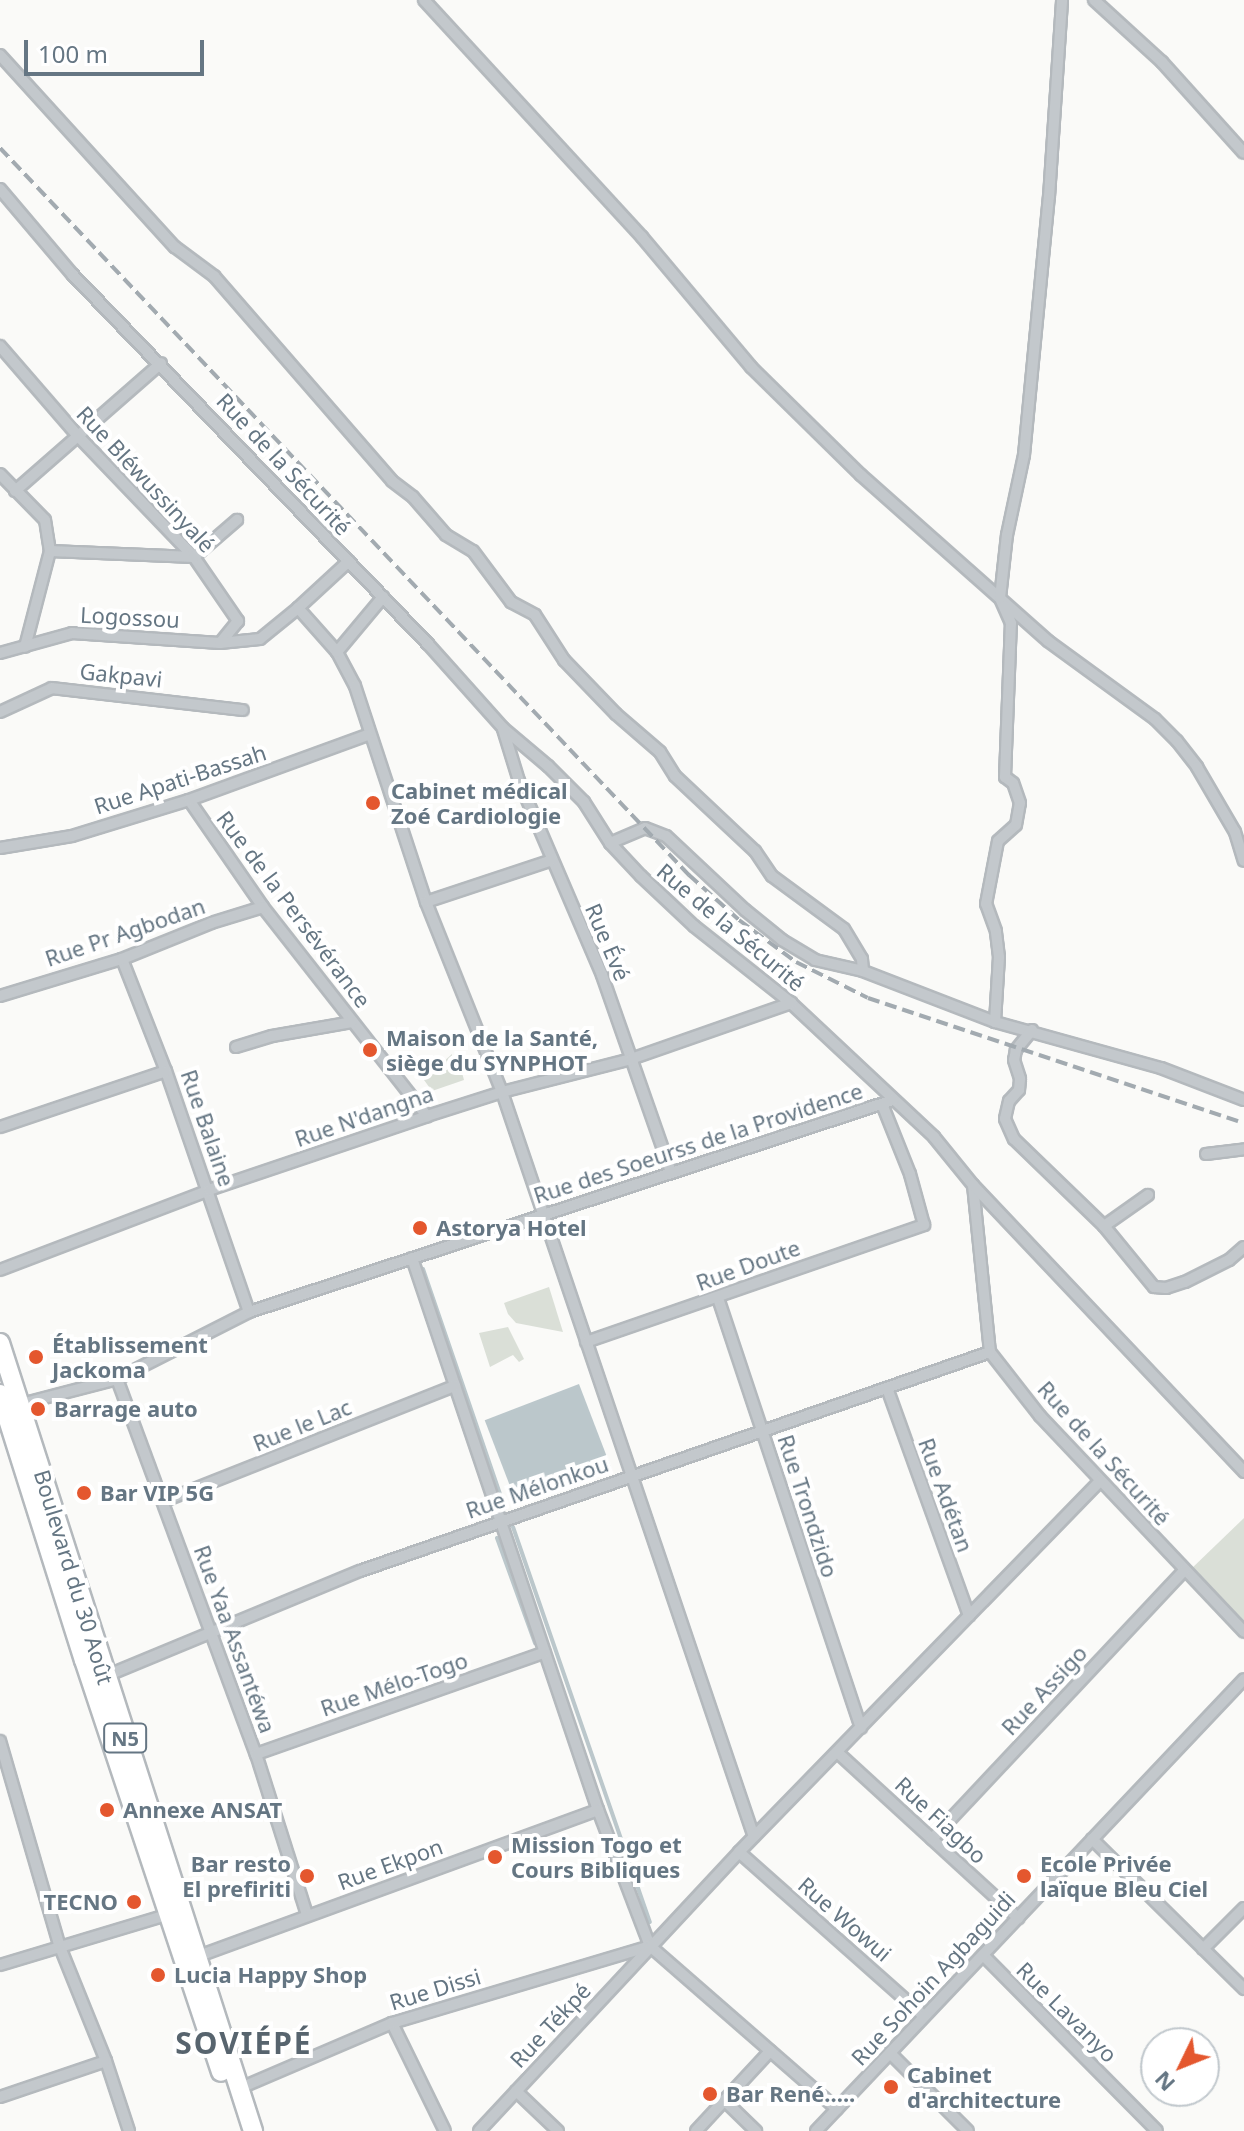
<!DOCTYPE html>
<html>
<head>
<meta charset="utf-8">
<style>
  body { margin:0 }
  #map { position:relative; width:1244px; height:2131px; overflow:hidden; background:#fafaf8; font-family:"Noto Sans",sans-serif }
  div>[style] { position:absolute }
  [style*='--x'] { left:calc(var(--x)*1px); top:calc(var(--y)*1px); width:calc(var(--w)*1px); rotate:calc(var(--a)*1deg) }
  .green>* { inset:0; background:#dadfd7 }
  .water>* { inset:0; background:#bbc7cb; transform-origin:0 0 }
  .stream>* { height:4px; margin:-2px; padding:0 2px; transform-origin:2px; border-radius:2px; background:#bbc7cb }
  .roads { filter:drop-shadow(2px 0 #b4b9bd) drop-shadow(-2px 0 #b4b9bd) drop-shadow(0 2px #b4b9bd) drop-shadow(0 -2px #b4b9bd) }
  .minor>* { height:10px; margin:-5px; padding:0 5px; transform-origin:5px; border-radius:5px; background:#c3c8cc }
  .trunk>* { height:18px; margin:-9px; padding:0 9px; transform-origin:9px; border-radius:9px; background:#fff }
  .rail>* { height:4px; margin-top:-2px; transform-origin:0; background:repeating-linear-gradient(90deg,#a2aab0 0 12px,transparent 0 18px) }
  .dots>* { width:22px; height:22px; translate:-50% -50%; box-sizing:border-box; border:4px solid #fff; border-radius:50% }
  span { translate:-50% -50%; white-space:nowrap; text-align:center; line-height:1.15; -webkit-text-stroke:8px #fff; paint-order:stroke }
  .shield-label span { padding:2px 6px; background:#fff; border:2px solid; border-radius:6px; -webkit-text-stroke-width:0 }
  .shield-label { font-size:20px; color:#657683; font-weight:700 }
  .street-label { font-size:22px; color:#657683 }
  .poi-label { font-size:22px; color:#657683; font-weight:700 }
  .left { translate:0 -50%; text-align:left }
  .right { translate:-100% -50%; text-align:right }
  .district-label { font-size:30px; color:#57646e; font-weight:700; letter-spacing:2px }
  .north { position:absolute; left:1140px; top:2027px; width:80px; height:80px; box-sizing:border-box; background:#fff; border:2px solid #c1c8cd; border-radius:50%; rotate:227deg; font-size:22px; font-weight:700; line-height:32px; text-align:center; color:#657683 }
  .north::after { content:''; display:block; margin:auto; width:28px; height:36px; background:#e4572e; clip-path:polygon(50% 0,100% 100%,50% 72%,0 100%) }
  .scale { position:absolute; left:24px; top:40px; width:180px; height:36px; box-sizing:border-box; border:4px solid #657683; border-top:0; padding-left:10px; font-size:24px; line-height:28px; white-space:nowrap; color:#657683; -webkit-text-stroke:6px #fff; paint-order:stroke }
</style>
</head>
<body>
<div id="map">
  <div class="green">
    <div style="clip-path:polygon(452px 1054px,452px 1065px,461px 1069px,464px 1080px,432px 1091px,408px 1058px,411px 1056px,422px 1071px,432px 1072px)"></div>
    <div style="clip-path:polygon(549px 1287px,563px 1332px,516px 1323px,508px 1314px,504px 1303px)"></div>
    <div style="clip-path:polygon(508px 1327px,524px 1359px,519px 1362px,513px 1355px,490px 1367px,479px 1333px)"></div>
    <div style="clip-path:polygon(1244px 1518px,1244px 1626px,1190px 1570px)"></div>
  </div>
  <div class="water">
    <div style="left:579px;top:1384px;width:88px;height:101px;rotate:69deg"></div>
  </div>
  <div class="stream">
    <div style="--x:423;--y:1269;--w:253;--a:71.1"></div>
    <div style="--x:513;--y:1527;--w:418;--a:70.9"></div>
    <div style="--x:497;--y:1538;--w:112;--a:70.1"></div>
  </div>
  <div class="roads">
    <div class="minor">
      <div style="--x:424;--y:0;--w:322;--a:47.4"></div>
      <div style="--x:642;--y:237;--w:170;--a:50"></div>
      <div style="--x:751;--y:367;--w:154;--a:44.5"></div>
      <div style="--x:861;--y:475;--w:250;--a:41.6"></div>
      <div style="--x:1048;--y:641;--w:132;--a:36.1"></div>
      <div style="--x:1155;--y:719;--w:31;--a:45"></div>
      <div style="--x:1177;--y:741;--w:33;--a:52"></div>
      <div style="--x:1197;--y:767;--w:75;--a:59.7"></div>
      <div style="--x:1235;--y:832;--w:30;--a:73"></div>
      <div style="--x:1094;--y:0;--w:92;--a:42.4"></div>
      <div style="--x:1162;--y:62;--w:122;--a:48"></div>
      <div style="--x:0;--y:55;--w:260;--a:47.7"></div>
      <div style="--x:175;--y:247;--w:49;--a:36.6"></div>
      <div style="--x:214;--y:276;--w:271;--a:49"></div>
      <div style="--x:392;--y:481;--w:26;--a:37"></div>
      <div style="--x:413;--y:497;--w:50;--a:49"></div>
      <div style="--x:446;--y:535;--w:31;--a:31"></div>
      <div style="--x:473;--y:551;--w:64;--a:53.3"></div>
      <div style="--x:511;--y:602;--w:27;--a:28"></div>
      <div style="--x:535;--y:615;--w:54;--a:57.2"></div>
      <div style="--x:564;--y:660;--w:75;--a:46.1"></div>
      <div style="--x:616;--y:714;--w:58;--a:40.8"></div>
      <div style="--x:660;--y:752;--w:28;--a:58"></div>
      <div style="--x:675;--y:776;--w:110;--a:43.2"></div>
      <div style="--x:755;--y:851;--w:30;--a:56"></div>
      <div style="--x:772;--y:876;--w:89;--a:36.4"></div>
      <div style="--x:844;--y:929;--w:35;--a:59"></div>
      <div style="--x:862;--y:959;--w:12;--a:85"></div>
      <div style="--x:0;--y:189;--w:113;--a:49.7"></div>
      <div style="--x:73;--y:275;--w:512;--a:46.11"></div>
      <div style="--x:428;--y:644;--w:113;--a:48.2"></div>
      <div style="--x:503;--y:728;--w:59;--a:40.2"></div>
      <div style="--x:548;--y:766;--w:51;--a:45"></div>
      <div style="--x:584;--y:802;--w:49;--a:57.6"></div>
      <div style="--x:610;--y:843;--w:45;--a:46.8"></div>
      <div style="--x:641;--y:876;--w:73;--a:43.3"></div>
      <div style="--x:694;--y:926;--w:124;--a:38.4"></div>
      <div style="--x:791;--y:1003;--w:196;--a:43.1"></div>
      <div style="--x:934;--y:1137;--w:62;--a:50.9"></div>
      <div style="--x:973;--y:1185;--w:168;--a:84.2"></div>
      <div style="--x:990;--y:1352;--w:81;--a:52"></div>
      <div style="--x:1040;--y:1416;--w:297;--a:46.6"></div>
      <div style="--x:0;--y:346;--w:119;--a:49.1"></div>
      <div style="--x:78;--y:436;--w:168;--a:46.2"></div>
      <div style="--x:194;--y:557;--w:78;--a:55.5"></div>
      <div style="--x:238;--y:621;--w:28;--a:129"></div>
      <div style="--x:0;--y:474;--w:64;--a:45.6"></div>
      <div style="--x:45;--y:520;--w:31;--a:81"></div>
      <div style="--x:50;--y:551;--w:99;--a:104.6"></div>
      <div style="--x:15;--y:491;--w:194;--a:-41.2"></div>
      <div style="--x:50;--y:551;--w:144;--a:2.4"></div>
      <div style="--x:194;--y:557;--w:57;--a:-40.7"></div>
      <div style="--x:298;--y:608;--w:69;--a:-42.7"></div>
      <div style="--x:337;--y:652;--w:38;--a:62"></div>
      <div style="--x:355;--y:686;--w:227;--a:71.8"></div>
      <div style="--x:426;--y:902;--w:205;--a:68.2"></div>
      <div style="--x:502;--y:1092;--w:786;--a:71.31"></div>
      <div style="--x:0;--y:653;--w:75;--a:-15.5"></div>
      <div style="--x:72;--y:633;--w:148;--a:3.9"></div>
      <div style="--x:220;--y:643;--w:40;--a:-5.7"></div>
      <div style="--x:260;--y:639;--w:49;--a:-39.2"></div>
      <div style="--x:298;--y:608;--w:59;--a:48.4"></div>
      <div style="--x:337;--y:652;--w:72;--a:-50.1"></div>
      <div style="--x:0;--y:712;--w:57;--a:-24.8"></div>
      <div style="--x:52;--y:688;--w:192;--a:6.6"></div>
      <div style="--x:503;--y:729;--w:54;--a:72.9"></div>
      <div style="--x:519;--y:781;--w:211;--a:66.8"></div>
      <div style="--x:602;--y:975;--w:209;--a:70.7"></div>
      <div style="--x:189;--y:800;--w:130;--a:55.3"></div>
      <div style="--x:263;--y:907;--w:266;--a:51.9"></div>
      <div style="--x:610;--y:843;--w:38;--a:-23"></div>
      <div style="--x:645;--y:828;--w:22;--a:21"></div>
      <div style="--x:666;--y:836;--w:108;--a:43.1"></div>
      <div style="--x:745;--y:910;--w:48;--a:39"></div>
      <div style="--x:782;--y:940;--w:39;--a:31"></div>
      <div style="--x:815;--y:960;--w:49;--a:12.9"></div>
      <div style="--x:863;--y:971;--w:142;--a:21.1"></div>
      <div style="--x:995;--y:1022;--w:172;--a:15.5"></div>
      <div style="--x:1161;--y:1068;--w:89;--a:21.1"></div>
      <div style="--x:0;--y:848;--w:73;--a:-9.5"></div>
      <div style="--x:72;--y:836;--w:122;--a:-17.1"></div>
      <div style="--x:189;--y:800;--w:190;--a:-20"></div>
      <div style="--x:426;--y:902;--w:133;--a:-18.4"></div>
      <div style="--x:122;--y:959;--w:120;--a:68.6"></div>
      <div style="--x:166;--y:1071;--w:255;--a:71"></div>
      <div style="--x:0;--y:996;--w:127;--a:-16.9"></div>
      <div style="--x:122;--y:959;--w:96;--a:-22"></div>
      <div style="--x:211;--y:923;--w:54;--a:-17.1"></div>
      <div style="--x:995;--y:1022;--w:65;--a:-86.5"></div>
      <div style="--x:999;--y:957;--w:26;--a:-97"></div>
      <div style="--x:996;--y:931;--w:29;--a:-110"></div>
      <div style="--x:986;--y:904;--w:64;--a:-79.2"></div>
      <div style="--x:998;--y:841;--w:24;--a:-42"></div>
      <div style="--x:1016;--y:825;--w:22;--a:-80"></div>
      <div style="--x:1020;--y:803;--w:21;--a:-109"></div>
      <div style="--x:1013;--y:783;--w:10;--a:-143"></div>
      <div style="--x:1005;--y:777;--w:154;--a:-87.8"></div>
      <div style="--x:1011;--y:623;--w:27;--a:-114"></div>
      <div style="--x:1000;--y:598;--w:63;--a:-83.7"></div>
      <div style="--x:1007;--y:535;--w:82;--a:-78"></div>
      <div style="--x:1024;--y:455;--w:259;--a:-84.5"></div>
      <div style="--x:1049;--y:197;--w:197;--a:-86.2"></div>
      <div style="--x:1032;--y:1030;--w:26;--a:129"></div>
      <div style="--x:1016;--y:1050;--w:10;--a:101"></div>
      <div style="--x:1014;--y:1060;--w:20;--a:72"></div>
      <div style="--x:1020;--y:1079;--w:11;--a:95"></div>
      <div style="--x:1019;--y:1090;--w:15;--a:132"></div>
      <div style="--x:1009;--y:1101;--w:18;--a:103"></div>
      <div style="--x:1005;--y:1119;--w:22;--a:66"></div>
      <div style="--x:1014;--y:1139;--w:125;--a:44"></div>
      <div style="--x:1104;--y:1226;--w:79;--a:50.7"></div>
      <div style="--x:1154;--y:1287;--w:12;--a:5"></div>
      <div style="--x:1166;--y:1288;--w:20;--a:-18"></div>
      <div style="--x:1185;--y:1282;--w:49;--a:-26.6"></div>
      <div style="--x:1229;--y:1260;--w:20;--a:-41"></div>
      <div style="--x:236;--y:1047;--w:38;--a:-17"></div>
      <div style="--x:272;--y:1036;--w:81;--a:-9.9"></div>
      <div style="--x:0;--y:1127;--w:175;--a:-18.6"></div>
      <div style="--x:1206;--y:1154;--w:38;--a:-7"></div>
      <div style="--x:973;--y:1185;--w:395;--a:46.6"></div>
      <div style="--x:1104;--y:1226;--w:54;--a:-35.2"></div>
      <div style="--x:412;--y:1258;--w:582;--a:71.38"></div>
      <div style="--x:598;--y:1810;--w:146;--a:69.1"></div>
      <div style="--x:650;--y:1946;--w:248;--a:41.1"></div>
      <div style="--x:0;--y:1270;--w:224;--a:-20.9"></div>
      <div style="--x:209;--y:1190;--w:230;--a:-18.7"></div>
      <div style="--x:427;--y:1116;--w:79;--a:-17.7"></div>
      <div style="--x:502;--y:1092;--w:133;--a:-14.3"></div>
      <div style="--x:631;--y:1059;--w:170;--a:-19.3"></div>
      <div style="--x:718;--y:1298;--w:453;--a:71.6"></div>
      <div style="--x:586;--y:1342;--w:358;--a:-19.1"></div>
      <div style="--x:924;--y:1225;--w:53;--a:-105.4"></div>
      <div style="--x:910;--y:1174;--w:75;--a:-111.8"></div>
      <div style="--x:117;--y:1379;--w:400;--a:69.7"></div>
      <div style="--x:256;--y:1754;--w:169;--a:72.4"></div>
      <div style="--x:887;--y:1388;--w:242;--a:70.2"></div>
      <div style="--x:21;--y:1404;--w:99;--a:-14.6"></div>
      <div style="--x:117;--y:1379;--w:148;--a:-26.9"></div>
      <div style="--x:249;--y:1312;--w:678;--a:-18.22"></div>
      <div style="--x:164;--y:1501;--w:313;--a:-21.6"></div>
      <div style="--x:106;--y:1676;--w:275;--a:-22.5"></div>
      <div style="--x:360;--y:1571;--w:667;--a:-19.17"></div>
      <div style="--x:0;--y:1741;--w:215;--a:73.8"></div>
      <div style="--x:60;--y:1947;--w:123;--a:68"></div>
      <div style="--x:106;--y:2061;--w:74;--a:71.8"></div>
      <div style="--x:837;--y:1752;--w:246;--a:42.5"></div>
      <div style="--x:256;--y:1754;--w:306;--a:-19.4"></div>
      <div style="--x:932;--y:1839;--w:369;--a:-46.8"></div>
      <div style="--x:1092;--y:1839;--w:214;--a:44.6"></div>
      <div style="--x:739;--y:1852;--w:247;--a:41.6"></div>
      <div style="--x:1203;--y:1949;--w:58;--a:-45"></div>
      <div style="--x:983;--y:1955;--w:247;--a:45.3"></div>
      <div style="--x:196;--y:1957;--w:428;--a:-20.1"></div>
      <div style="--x:0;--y:1965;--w:174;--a:-16.7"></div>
      <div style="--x:392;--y:2023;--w:120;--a:63.9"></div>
      <div style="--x:890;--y:2053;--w:110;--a:45"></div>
      <div style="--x:238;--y:2089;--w:168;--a:-23.2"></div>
      <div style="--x:392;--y:2023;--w:269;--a:-16.6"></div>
      <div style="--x:516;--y:2091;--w:58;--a:43.6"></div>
      <div style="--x:0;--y:2097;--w:112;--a:-18.8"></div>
      <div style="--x:724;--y:2100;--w:45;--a:44.1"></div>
      <div style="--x:479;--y:2131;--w:381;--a:-47"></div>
      <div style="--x:739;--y:1852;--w:518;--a:-45.78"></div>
      <div style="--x:696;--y:2131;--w:109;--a:-47.2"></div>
      <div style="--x:816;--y:2131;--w:622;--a:-46.56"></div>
    </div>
    <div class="trunk">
      <div style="--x:0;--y:1343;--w:828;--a:72.2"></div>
      <div style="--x:0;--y:1394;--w:279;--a:72.5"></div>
      <div style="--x:84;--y:1660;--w:434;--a:71.6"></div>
    </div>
  </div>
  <div class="rail">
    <div style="--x:0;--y:148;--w:1002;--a:46.54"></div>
    <div style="--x:689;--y:875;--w:67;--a:42"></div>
    <div style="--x:739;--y:920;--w:71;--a:36.4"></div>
    <div style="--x:796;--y:962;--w:80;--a:26.6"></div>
    <div style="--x:868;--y:998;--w:396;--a:18.4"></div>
  </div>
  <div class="dots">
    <div style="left:373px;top:803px;background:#e4572e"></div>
    <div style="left:370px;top:1050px;background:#e4572e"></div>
    <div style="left:420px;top:1228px;background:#e4572e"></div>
    <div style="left:36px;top:1357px;background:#e4572e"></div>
    <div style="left:38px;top:1409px;background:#e4572e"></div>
    <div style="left:84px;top:1493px;background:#e4572e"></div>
    <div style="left:107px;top:1810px;background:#e4572e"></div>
    <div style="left:495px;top:1857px;background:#e4572e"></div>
    <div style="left:307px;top:1876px;background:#e4572e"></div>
    <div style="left:1024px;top:1876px;background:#e4572e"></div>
    <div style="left:134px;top:1902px;background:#e4572e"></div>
    <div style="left:158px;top:1975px;background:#e4572e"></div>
    <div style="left:891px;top:2087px;background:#e4572e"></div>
    <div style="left:710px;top:2094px;background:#e4572e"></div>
  </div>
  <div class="shield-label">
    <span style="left:125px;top:1738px">N5</span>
  </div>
  <div class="street-label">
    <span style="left:284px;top:464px;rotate:47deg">Rue de la Sécurité</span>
    <span style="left:146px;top:479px;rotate:47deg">Rue Bléwussinyalé</span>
    <span style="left:130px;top:617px;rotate:3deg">Logossou</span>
    <span style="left:121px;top:675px;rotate:6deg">Gakpavi</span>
    <span style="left:180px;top:779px;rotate:-18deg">Rue Apati-Bassah</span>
    <span style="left:294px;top:909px;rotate:53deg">Rue de la Persévérance</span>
    <span style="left:731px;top:927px;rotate:40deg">Rue de la Sécurité</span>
    <span style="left:125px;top:932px;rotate:-19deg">Rue Pr Agbodan</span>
    <span style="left:608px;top:942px;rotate:67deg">Rue Évé</span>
    <span style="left:364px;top:1116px;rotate:-19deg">Rue N'dangna</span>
    <span style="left:208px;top:1128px;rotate:71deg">Rue Balaine</span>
    <span style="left:698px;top:1143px;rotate:-18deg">Rue des Soeurss de la Providence</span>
    <span style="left:748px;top:1265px;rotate:-20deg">Rue Doute</span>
    <span style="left:302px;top:1425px;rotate:-22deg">Rue le Lac</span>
    <span style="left:1104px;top:1453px;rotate:48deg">Rue de la Sécurité</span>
    <span style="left:537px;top:1487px;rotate:-19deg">Rue Mélonkou</span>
    <span style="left:946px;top:1495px;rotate:70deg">Rue Adétan</span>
    <span style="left:808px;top:1506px;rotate:72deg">Rue Trondzido</span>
    <span style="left:74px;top:1577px;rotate:73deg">Boulevard du 30 Août</span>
    <span style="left:235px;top:1639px;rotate:70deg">Rue Yaa Assantéwa</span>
    <span style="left:394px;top:1684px;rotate:-19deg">Rue Mélo-Togo</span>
    <span style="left:1044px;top:1690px;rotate:-47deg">Rue Assigo</span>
    <span style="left:941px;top:1820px;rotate:43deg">Rue Fiagbo</span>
    <span style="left:390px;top:1864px;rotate:-20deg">Rue Ekpon</span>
    <span style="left:845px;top:1919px;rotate:41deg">Rue Wowui</span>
    <span style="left:933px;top:1978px;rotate:-47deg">Rue Sohoin Agbaguidi</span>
    <span style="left:435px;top:1989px;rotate:-17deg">Rue Dissi</span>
    <span style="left:1067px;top:2012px;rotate:45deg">Rue Lavanyo</span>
    <span style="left:550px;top:2025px;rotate:-47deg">Rue Tékpé</span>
  </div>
  <div class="poi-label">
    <span class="left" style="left:391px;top:803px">Cabinet médical<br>Zoé Cardiologie</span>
    <span class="left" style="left:386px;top:1050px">Maison de la Santé,<br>siège du SYNPHOT</span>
    <span class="left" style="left:436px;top:1228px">Astorya Hotel</span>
    <span class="left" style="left:52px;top:1357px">Établissement<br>Jackoma</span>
    <span class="left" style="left:54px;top:1409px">Barrage auto</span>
    <span class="left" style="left:100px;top:1493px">Bar VIP 5G</span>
    <span class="left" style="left:123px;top:1810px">Annexe ANSAT</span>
    <span class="left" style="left:511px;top:1857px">Mission Togo et<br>Cours Bibliques</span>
    <span class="right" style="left:291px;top:1876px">Bar resto<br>El prefiriti</span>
    <span class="left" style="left:1040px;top:1876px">Ecole Privée<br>laïque Bleu Ciel</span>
    <span class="right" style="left:118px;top:1902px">TECNO</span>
    <span class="left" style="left:174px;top:1975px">Lucia Happy Shop</span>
    <span class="left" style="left:907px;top:2087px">Cabinet<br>d'architecture</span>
    <span class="left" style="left:726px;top:2094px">Bar René.....</span>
  </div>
  <div class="district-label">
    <span style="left:244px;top:2043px">SOVIÉPÉ</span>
  </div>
  <div class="north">N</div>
  <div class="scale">100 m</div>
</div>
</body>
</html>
